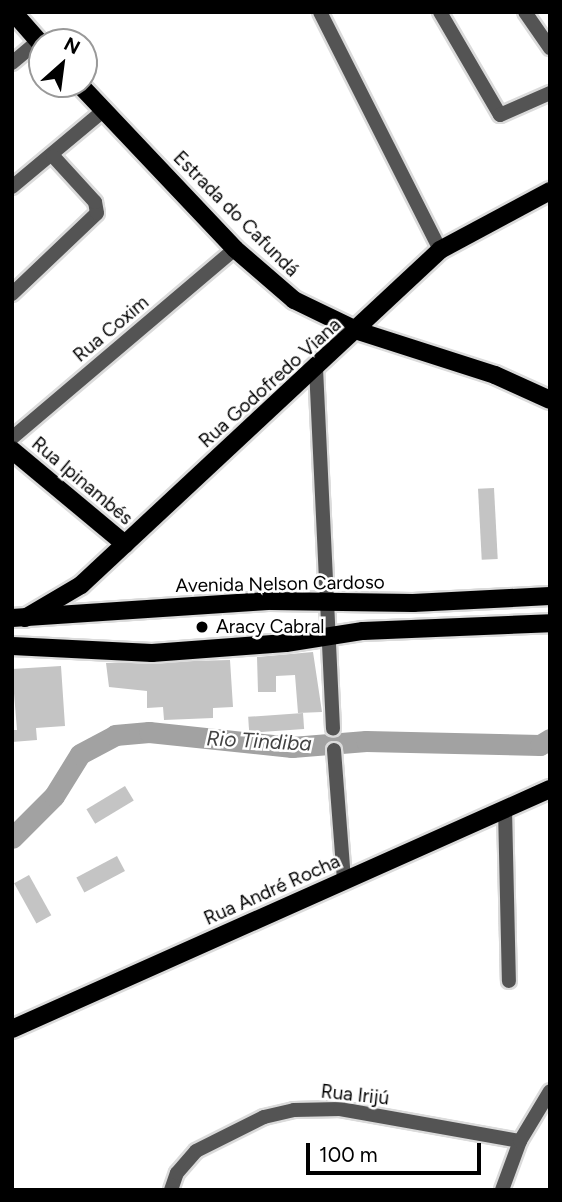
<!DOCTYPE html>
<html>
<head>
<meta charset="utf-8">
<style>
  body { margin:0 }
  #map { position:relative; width:562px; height:1202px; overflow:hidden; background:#fff; font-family:Figtree,sans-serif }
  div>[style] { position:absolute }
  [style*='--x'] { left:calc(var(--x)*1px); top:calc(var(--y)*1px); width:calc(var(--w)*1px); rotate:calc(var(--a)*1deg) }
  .river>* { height:21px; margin:-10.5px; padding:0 10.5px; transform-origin:10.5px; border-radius:10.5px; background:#a2a2a2 }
  .building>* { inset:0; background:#c4c4c4; transform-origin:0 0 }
  .roads { filter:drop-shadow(2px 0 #dbdbdb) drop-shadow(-2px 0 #dbdbdb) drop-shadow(0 2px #dbdbdb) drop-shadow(0 -2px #dbdbdb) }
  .minor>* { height:14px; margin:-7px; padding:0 7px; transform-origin:7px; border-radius:7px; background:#545454 }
  .major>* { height:18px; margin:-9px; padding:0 9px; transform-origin:9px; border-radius:9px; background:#000 }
  .dots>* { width:19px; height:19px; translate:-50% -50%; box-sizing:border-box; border:4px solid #fff; border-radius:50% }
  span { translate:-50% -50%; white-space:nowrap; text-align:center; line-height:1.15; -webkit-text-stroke:5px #fff; paint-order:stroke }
  .street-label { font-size:19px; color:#000 }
  .poi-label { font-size:19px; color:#000 }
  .left { translate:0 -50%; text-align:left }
  .water-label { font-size:21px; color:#434343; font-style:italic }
  .frame { position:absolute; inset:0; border:14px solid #000; pointer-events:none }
  .north { position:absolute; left:28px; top:28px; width:70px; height:70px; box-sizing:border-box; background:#fff; border:2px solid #999; border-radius:50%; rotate:28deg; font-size:19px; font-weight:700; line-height:28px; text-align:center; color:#000 }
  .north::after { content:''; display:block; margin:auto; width:24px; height:32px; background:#000; clip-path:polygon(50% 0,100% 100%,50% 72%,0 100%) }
  .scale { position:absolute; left:306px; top:1143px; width:175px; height:32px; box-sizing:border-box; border:4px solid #000; border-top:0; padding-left:9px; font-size:21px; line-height:24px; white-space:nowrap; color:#000; -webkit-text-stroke:5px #fff; paint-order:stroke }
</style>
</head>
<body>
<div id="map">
  <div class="river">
    <div style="--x:12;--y:838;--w:59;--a:-45"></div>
    <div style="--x:54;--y:796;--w:49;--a:-58.2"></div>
    <div style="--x:80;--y:754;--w:40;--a:-28"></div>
    <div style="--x:115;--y:735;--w:34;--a:-5"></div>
    <div style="--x:149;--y:732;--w:144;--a:6"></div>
    <div style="--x:292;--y:747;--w:74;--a:-4.6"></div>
    <div style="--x:366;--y:741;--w:174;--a:1.3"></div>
    <div style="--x:540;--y:745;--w:12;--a:-31"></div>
  </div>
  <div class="building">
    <div style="left:494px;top:488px;width:71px;height:16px;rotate:87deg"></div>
    <div style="clip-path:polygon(313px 652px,322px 712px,298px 713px,295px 675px,276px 676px,276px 692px,258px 692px,257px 657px)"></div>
    <div style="clip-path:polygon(230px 660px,233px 707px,213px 708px,213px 718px,164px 720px,163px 707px,147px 708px,147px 691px,109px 687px,106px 663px)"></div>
    <div style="clip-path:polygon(61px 666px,65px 726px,36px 728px,37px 740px,12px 742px,12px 730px,17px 730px,12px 669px)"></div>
    <div style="left:303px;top:713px;width:16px;height:55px;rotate:86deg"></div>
    <div style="left:125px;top:786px;width:17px;height:45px;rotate:59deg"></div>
    <div style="left:117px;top:856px;width:17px;height:46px;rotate:62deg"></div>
    <div style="left:29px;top:875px;width:46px;height:17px;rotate:61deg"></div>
  </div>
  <div class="roads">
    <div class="minor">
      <div style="--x:320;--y:12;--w:267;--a:63.2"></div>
      <div style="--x:440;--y:12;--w:119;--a:59.8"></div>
      <div style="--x:500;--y:115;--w:55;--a:-23.7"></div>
      <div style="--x:525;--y:12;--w:44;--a:55.2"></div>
      <div style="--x:12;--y:63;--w:34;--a:-40"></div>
      <div style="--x:12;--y:187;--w:120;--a:-39.9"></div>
      <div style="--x:12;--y:294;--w:117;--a:-43.6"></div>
      <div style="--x:97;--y:213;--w:11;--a:-100"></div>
      <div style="--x:95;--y:202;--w:62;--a:-132.4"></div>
      <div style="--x:316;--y:368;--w:361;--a:87.3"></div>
      <div style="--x:12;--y:438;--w:292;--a:-40.3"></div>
      <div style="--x:334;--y:750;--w:131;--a:85.6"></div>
      <div style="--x:505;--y:809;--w:172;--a:88.7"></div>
      <div style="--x:171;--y:1190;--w:18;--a:-71"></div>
      <div style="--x:177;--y:1173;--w:29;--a:-49"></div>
      <div style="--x:196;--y:1151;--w:76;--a:-26.6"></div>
      <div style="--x:264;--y:1117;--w:31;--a:-13"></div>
      <div style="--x:294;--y:1110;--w:46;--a:-1.2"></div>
      <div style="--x:340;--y:1109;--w:183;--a:10.1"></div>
      <div style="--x:502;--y:1190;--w:52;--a:-69.8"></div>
      <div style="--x:520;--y:1141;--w:58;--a:-59"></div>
    </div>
    <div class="major">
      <div style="--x:13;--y:12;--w:44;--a:48.7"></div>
      <div style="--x:79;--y:84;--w:227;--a:46.6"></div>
      <div style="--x:235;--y:249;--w:78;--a:40.8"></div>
      <div style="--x:294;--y:300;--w:71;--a:25.8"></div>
      <div style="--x:358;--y:331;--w:144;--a:17.8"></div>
      <div style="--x:495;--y:375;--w:60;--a:24.4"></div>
      <div style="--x:12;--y:450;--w:147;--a:39.8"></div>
      <div style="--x:12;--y:618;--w:260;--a:-3.8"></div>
      <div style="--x:271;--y:601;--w:142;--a:0.8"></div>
      <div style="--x:413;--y:603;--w:137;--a:-2.9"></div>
      <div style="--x:25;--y:618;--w:65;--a:-30.5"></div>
      <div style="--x:81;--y:585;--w:491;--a:-43"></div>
      <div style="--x:440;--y:250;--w:125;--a:-28.2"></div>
      <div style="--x:12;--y:646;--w:140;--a:2.9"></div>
      <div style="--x:152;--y:653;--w:134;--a:-4.3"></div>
      <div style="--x:286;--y:643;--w:78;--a:-8.9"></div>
      <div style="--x:363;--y:631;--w:187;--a:-2.4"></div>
      <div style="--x:12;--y:1029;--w:589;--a:-24.04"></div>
    </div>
  </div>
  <div class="dots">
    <div style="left:202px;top:627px;background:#000"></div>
  </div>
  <div class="street-label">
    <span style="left:236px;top:214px;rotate:45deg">Estrada do Cafundá</span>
    <span style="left:111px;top:329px;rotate:-40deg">Rua Coxim</span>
    <span style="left:270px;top:383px;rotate:-42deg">Rua Godofredo Viana</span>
    <span style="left:82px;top:481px;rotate:40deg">Rua Ipinambés</span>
    <span style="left:280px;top:584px;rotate:-1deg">Avenida Nelson Cardoso</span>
    <span style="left:272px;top:890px;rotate:-24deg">Rua André Rocha</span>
    <span style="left:355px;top:1095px;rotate:6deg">Rua Irijú</span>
  </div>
  <div class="poi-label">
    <span class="left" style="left:216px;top:627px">Aracy Cabral</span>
  </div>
  <div class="water-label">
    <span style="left:259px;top:741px;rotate:3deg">Rio Tindiba</span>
  </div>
  <div class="frame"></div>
  <div class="north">N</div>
  <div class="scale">100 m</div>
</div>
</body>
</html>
